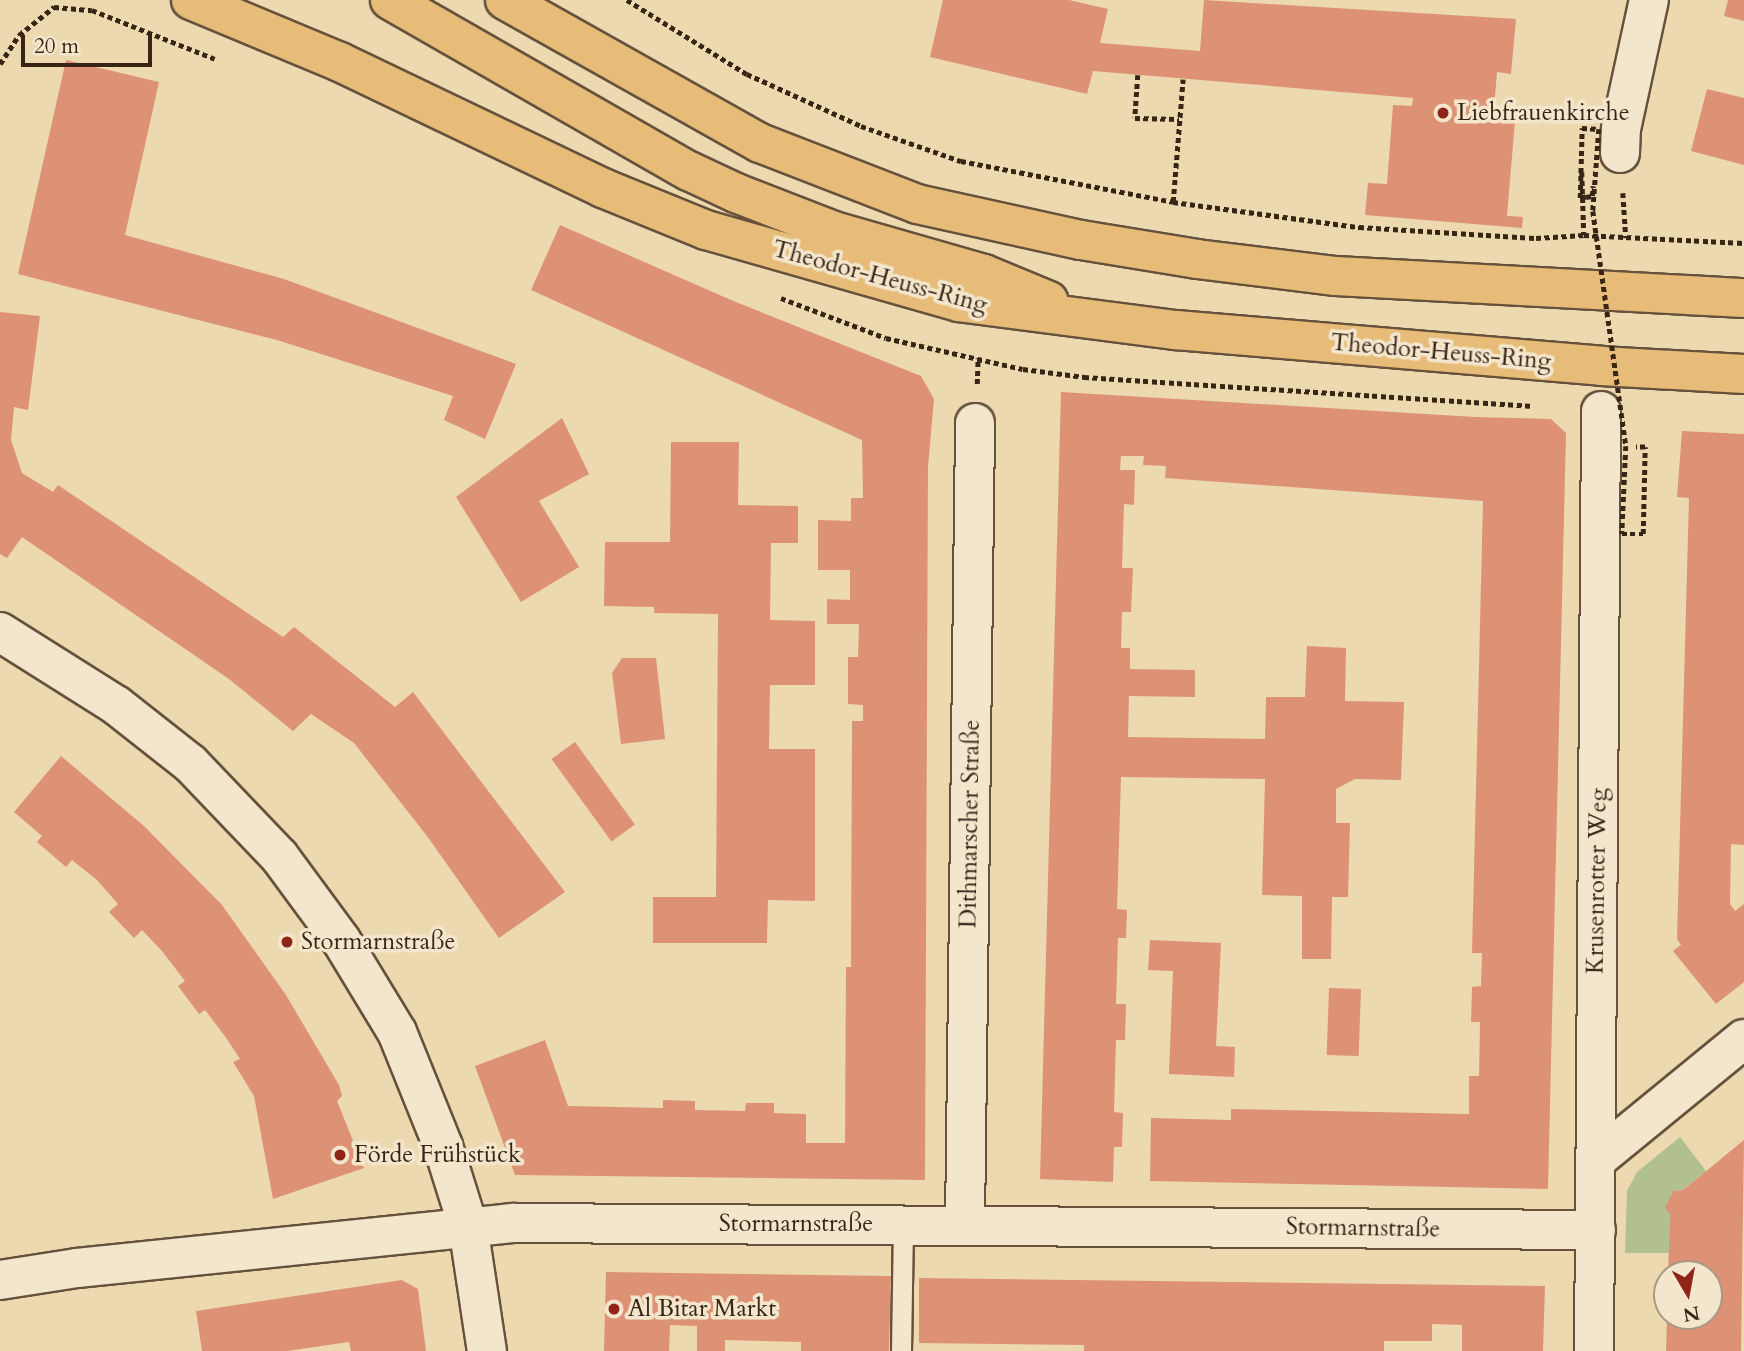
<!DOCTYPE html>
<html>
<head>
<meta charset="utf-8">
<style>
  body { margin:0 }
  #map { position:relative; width:1744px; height:1351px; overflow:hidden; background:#ecd9b0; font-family:Cardo,serif }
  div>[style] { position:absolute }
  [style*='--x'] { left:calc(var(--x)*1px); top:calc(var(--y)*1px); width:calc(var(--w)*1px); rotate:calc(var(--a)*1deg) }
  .green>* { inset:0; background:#b2c090 }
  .building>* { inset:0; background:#dd9275; transform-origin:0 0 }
  .path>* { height:4.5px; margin-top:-2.25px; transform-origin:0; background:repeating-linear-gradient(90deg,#392516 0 5px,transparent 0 8.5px) }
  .roads { filter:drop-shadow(2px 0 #66523c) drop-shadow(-2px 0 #66523c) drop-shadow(0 2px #66523c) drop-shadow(0 -2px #66523c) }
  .lane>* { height:19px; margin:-9.5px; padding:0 9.5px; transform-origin:9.5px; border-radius:9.5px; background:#f3e6cc }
  .street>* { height:38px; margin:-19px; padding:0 19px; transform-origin:19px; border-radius:19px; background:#f3e6cc }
  .secondary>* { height:38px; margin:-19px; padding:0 19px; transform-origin:19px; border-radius:19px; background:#f3e6cc }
  .highway>* { height:38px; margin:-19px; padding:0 19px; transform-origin:19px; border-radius:19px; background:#e6bc78 }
  .path-bridge>* { height:4.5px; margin-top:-2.25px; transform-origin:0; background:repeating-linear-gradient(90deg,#392516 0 5px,transparent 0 8.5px) }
  .dots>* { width:19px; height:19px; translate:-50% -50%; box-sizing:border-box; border:4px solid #f3e6cc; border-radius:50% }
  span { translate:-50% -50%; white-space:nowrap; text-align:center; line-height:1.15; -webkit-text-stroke:7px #f3e6cc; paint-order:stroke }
  .poi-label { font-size:24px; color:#392516 }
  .left { translate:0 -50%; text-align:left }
  .street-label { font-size:24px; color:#392516 }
  .north { position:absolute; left:1653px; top:1260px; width:70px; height:70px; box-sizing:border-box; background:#f3e6cc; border:2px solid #a99983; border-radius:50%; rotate:170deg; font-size:19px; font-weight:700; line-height:28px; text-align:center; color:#392516 }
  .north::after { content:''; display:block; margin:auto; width:24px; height:32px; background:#8f2418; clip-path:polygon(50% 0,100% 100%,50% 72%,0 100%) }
  .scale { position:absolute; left:21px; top:35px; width:131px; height:32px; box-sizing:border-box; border:4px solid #392516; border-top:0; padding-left:9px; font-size:21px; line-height:24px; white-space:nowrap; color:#392516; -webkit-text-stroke:5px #f3e6cc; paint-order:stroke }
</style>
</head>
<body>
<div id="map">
  <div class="green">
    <div style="clip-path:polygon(1680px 1137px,1706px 1171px,1683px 1190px,1673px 1191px,1666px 1207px,1670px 1214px,1669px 1253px,1625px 1253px,1627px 1191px,1637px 1172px)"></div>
  </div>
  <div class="building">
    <div style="clip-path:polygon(943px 0,1069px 0,1108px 9px,1100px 43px,1200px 51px,1204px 0,1516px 19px,1511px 74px,1497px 72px,1493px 120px,1515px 121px,1507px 216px,1523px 217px,1522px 228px,1365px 215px,1368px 183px,1387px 184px,1393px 105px,1412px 106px,1413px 98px,1093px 71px,1087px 94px,930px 57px)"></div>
    <div style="clip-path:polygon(1728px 0,1744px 0,1744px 21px,1724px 16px)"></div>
    <div style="clip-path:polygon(66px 60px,159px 82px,125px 235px,284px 279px,516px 364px,485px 439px,444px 420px,453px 396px,277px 340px,18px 274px)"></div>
    <div style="clip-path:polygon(1707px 89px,1744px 98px,1744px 165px,1691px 151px)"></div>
    <div style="clip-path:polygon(560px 225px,731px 300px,921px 376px,934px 399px,928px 467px,925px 1180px,515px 1175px,475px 1066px,545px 1040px,568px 1106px,663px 1108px,663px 1100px,695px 1101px,695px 1110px,745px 1111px,746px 1103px,774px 1103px,774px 1113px,806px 1114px,806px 1143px,845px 1143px,846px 967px,851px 967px,852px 721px,863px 721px,863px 705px,848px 704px,848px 657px,858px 657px,859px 624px,827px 624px,827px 599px,850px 600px,850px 570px,818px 570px,818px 520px,851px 521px,851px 498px,863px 498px,862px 440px,531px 290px)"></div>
    <div style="clip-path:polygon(0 312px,40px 316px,28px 410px,14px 407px,11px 440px,22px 473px,53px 492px,58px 485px,283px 637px,294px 627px,395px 707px,413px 692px,565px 892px,499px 938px,427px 836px,354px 743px,311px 714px,293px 731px,229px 679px,22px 537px,7px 558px,0 554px)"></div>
    <div style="clip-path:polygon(1061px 392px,1475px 417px,1551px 419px,1566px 433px,1548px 1189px,1150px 1181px,1151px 1118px,1231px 1120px,1231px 1109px,1469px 1114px,1469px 1076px,1479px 1076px,1480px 1022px,1471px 1022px,1472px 987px,1481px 986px,1482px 953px,1472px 953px,1483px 501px,1165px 478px,1166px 466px,1143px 465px,1144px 456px,1121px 456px,1120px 470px,1135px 470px,1134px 505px,1124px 504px,1122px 568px,1133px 568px,1131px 612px,1122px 612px,1121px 648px,1130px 648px,1130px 669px,1195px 670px,1195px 697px,1129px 696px,1128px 737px,1265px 739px,1266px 697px,1305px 697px,1307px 646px,1346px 648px,1345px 701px,1404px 702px,1401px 780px,1355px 779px,1336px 789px,1336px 823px,1350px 823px,1348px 897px,1332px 897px,1331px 959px,1302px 959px,1302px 896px,1262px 895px,1265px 779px,1121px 777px,1117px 909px,1127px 910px,1126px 938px,1118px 938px,1116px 1004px,1126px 1004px,1125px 1040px,1116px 1040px,1114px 1112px,1123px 1113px,1122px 1147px,1114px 1147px,1113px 1182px,1040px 1179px)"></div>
    <div style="clip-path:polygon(562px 418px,589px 474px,539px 501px,579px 567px,521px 602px,456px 497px)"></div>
    <div style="clip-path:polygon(1682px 431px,1744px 434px,1744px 845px,1731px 844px,1730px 904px,1735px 911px,1744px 904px,1744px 982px,1716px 1004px,1673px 951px,1681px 945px,1677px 939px,1689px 498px,1677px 497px)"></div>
    <div style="clip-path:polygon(671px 442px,739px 442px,738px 505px,798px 506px,798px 543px,771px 543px,770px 620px,815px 621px,815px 685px,770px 685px,769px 749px,815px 749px,815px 901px,768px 900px,767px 943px,653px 943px,653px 897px,716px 897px,718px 614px,654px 613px,654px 607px,604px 606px,605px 542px,670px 542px)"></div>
    <div style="clip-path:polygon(622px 658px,656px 658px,665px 739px,621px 744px,612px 673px)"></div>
    <div style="left:575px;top:742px;width:102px;height:29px;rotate:54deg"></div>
    <div style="clip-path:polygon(61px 756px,144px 826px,222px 905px,286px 995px,339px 1085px,342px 1096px,337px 1101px,364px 1168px,273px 1199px,254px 1096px,233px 1062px,240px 1059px,227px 1039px,205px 1010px,199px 1014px,178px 986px,185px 981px,162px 951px,142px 930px,134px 938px,109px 912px,118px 904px,97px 880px,72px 860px,66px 867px,37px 842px,42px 836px,14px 812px)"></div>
    <div style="clip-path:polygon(1150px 940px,1221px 943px,1216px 1046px,1235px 1047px,1234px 1077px,1169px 1074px,1173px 971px,1148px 970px)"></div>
    <div style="left:1329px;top:988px;width:32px;height:67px;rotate:2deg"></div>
    <div style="clip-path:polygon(1744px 1140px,1741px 1351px,1666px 1351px,1667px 1316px,1709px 1316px,1709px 1274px,1668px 1274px,1670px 1214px,1665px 1208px,1673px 1191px,1683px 1190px)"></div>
    <div style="clip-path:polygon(606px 1272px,891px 1276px,889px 1351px,801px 1351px,801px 1342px,725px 1340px,725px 1351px,697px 1351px,697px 1326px,670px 1325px,669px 1351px,604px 1351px)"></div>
    <div style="clip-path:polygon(919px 1278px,1545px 1286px,1543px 1351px,1462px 1351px,1462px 1325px,1432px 1324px,1432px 1341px,1384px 1341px,1384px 1351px,1084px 1351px,1084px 1345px,919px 1343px)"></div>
    <div style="clip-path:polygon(402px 1280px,418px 1289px,426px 1351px,351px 1351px,349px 1342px,287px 1351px,202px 1351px,196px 1311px)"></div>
  </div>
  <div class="path">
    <div style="--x:627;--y:0;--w:141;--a:31.7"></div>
    <div style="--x:747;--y:74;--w:125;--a:24.5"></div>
    <div style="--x:861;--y:126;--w:106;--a:19.3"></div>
    <div style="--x:961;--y:161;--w:216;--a:10.9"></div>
    <div style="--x:1173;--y:202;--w:188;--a:7.7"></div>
    <div style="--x:1359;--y:227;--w:177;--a:3.6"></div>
    <div style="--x:1536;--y:238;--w:48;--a:-3.6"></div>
    <div style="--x:1584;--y:235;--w:160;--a:2.9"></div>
    <div style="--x:0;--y:64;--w:35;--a:-57"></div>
    <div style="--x:19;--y:35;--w:45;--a:-38.7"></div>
    <div style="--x:54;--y:7;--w:38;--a:5"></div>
    <div style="--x:92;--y:10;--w:132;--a:21.7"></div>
    <div style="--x:1138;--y:75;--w:43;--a:94"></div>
    <div style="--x:1135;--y:118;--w:44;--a:1.3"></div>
    <div style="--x:1582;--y:172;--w:63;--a:88.2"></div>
    <div style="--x:1623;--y:193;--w:45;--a:86.2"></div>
    <div style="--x:1586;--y:197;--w:6;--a:-9"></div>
    <div style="--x:1592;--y:196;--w:10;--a:-84"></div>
    <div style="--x:1173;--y:202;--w:123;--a:-85.4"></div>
    <div style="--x:781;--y:298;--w:112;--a:20.9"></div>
    <div style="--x:886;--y:338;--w:140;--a:12.8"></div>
    <div style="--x:1023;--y:369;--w:62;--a:7.5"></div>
    <div style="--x:1084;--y:377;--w:447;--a:3.7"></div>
    <div style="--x:977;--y:384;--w:26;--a:-88"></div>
  </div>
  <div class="roads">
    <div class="lane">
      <div style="--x:901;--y:1351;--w:126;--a:-89.1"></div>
    </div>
    <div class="street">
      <div style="--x:1620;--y:153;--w:24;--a:-88"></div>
      <div style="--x:1621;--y:129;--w:132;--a:-77.8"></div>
      <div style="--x:1596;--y:1160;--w:191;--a:-39.3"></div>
      <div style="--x:965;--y:1224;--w:801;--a:-89.28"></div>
      <div style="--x:0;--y:1280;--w:78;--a:-8.9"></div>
      <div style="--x:77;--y:1268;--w:440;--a:-5.9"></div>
      <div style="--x:515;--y:1223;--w:1081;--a:0.37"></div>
      <div style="--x:1594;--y:1351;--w:940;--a:-89.57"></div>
    </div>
    <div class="secondary">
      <div style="--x:0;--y:632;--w:137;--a:32.2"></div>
      <div style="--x:116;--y:705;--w:95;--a:38.2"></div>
      <div style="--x:191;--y:764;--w:127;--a:46.3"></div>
      <div style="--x:279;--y:856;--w:104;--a:53.6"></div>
      <div style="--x:341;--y:940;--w:108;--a:58.7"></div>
      <div style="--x:397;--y:1032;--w:123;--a:68"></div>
      <div style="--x:443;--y:1146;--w:84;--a:72.6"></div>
      <div style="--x:468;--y:1226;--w:126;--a:81.4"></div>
    </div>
    <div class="highway">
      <div style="--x:191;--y:0;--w:161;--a:22.6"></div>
      <div style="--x:340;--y:62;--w:292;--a:25.6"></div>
      <div style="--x:603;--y:188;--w:111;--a:22.2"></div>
      <div style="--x:706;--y:230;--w:263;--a:15.9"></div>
      <div style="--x:959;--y:302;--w:219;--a:7.4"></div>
      <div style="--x:1176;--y:330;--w:427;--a:4.8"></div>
      <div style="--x:1601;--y:366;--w:143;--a:3.2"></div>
      <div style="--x:390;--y:0;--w:344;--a:29.8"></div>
      <div style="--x:689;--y:171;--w:52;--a:25.1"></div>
      <div style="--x:736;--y:193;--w:105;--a:21.2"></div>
      <div style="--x:834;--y:231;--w:156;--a:16"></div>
      <div style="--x:984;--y:274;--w:70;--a:22.6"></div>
      <div style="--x:505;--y:0;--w:292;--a:29.3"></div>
      <div style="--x:760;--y:143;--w:168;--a:21.2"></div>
      <div style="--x:917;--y:204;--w:168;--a:12.4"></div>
      <div style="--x:1081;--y:240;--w:118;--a:9.3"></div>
      <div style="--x:1197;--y:259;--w:140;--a:7"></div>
      <div style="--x:1336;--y:276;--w:409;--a:3.1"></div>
    </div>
  </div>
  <div class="path-bridge">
    <div style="--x:1586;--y:197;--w:6;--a:171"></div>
    <div style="--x:1580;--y:198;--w:70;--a:-88.4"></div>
    <div style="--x:1582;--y:128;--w:17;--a:3"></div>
    <div style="--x:1599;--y:129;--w:82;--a:94.2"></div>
    <div style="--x:1593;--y:211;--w:237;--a:82"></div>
    <div style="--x:1626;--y:446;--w:88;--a:92.6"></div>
    <div style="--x:1622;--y:534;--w:21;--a:0"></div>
    <div style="--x:1643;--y:534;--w:87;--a:-88.7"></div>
    <div style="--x:1645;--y:447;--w:9;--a:180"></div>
  </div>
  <div class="dots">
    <div style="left:1443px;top:113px;background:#8f2418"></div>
    <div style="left:287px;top:942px;background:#8f2418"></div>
    <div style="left:340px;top:1155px;background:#8f2418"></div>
    <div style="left:614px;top:1309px;background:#8f2418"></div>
  </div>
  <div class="poi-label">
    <span class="left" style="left:1457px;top:113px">Liebfrauenkirche</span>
    <span class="left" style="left:301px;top:942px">Stormarnstraße</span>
    <span class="left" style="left:354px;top:1155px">Förde Frühstück</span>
    <span class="left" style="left:628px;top:1309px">Al Bitar Markt</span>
  </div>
  <div class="street-label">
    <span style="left:880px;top:277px;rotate:15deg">Theodor-Heuss-Ring</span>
    <span style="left:1441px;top:352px;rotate:5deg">Theodor-Heuss-Ring</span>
    <span style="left:970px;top:824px;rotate:-89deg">Dithmarscher Straße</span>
    <span style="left:1597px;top:881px;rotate:-89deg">Krusenrotter Weg</span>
    <span style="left:796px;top:1224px">Stormarnstraße</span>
    <span style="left:1363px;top:1228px;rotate:1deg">Stormarnstraße</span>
  </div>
  <div class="north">N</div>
  <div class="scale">20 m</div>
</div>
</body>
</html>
